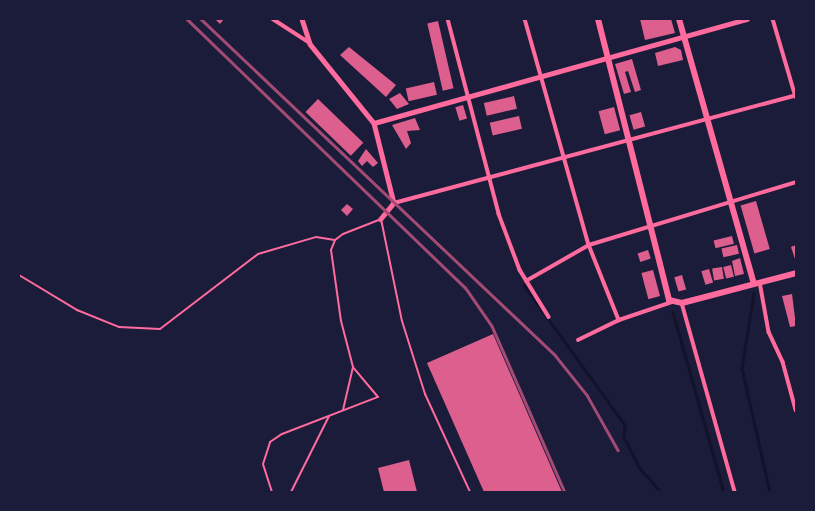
<!DOCTYPE html>
<html>
<head>
<meta charset="utf-8">
<style>
  body { margin:0 }
  #map { position:relative; width:815px; height:511px; overflow:hidden; background:#1b1b3a; font-family:Bitter,serif }
  div>[style] { position:absolute }
  [style*='--x'] { left:calc(var(--x)*1px); top:calc(var(--y)*1px); width:calc(var(--w)*1px); rotate:calc(var(--a)*1deg) }
  .stream>* { height:2.5px; margin:-1.25px; padding:0 1.25px; transform-origin:1.25px; border-radius:1.25px; background:#12122b }
  .building>* { inset:0; background:#dd5f8e; transform-origin:0 0 }
  .service>* { height:2px; margin:-1px; padding:0 1px; transform-origin:1px; border-radius:1px; background:#ff6b9d }
  .minor>* { height:3.5px; margin:-1.75px; padding:0 1.75px; transform-origin:1.75px; border-radius:1.75px; background:#ff6b9d }
  .tertiary>* { height:4.5px; margin:-2.25px; padding:0 2.25px; transform-origin:2.25px; border-radius:2.25px; background:#ff6b9d }
  .primary>* { height:6px; margin:-3px; padding:0 3px; transform-origin:3px; border-radius:3px; background:#ff6b9d }
  .rail>* { height:2.5px; margin:-1.25px; padding:0 1.25px; transform-origin:1.25px; border-radius:1.25px; background:#a44b75 }
  span { translate:-50% -50%; white-space:nowrap; text-align:center; line-height:1.15; -webkit-text-stroke:4px #1b1b3a; paint-order:stroke }
  .frame { position:absolute; inset:0; border:20px solid #1b1b3a; pointer-events:none }
</style>
</head>
<body>
<div id="map">
  <div class="stream">
    <div style="--x:524;--y:285;--w:173;--a:54.2"></div>
    <div style="--x:625;--y:425;--w:12;--a:95"></div>
    <div style="--x:624;--y:437;--w:35;--a:63"></div>
    <div style="--x:640;--y:468;--w:32;--a:49"></div>
    <div style="--x:754;--y:293;--w:76;--a:99.1"></div>
    <div style="--x:742;--y:368;--w:127;--a:77.3"></div>
    <div style="--x:673;--y:312;--w:187;--a:74.2"></div>
  </div>
  <div class="building">
    <div style="clip-path:polygon(215px 19px,224px 19px,220px 24px)"></div>
    <div style="clip-path:polygon(640px 19px,671px 19px,675px 33px,645px 40px)"></div>
    <div style="left:438px;top:21px;width:69px;height:11px;rotate:77deg"></div>
    <div style="clip-path:polygon(349px 47px,396px 85px,386px 97px,340px 55px)"></div>
    <div style="clip-path:polygon(675px 47px,681px 50px,683px 60px,658px 66px,655px 53px)"></div>
    <div style="clip-path:polygon(632px 59px,641px 90px,635px 92px,628px 71px,625px 72px,631px 92px,624px 94px,615px 64px)"></div>
    <div style="left:434px;top:82px;width:13px;height:29px;rotate:77deg"></div>
    <div style="clip-path:polygon(400px 93px,409px 104px,397px 109px,389px 99px)"></div>
    <div style="left:514px;top:96px;width:13px;height:31px;rotate:77deg"></div>
    <div style="left:318px;top:99px;width:63px;height:18px;rotate:44deg"></div>
    <div style="left:463px;top:105px;width:14px;height:8px;rotate:73deg"></div>
    <div style="left:614px;top:107px;width:24px;height:16px;rotate:75deg"></div>
    <div style="left:641px;top:112px;width:15px;height:12px;rotate:74deg"></div>
    <div style="left:519px;top:116px;width:13px;height:30px;rotate:77deg"></div>
    <div style="clip-path:polygon(415px 118px,420px 130px,407px 131px,411px 143px,406px 149px,392px 125px)"></div>
    <div style="clip-path:polygon(366px 149px,378px 163px,373px 167px,367px 161px,362px 166px,358px 161px)"></div>
    <div style="left:756px;top:201px;width:50px;height:16px;rotate:74deg"></div>
    <div style="clip-path:polygon(347px 204px,353px 209px,347px 216px,341px 210px)"></div>
    <div style="left:732px;top:236px;width:8px;height:19px;rotate:76deg"></div>
    <div style="left:737px;top:245px;width:9px;height:16px;rotate:77deg"></div>
    <div style="clip-path:polygon(796px 245px,796px 262px,791px 247px)"></div>
    <div style="left:648px;top:250px;width:9px;height:11px;rotate:72deg"></div>
    <div style="clip-path:polygon(740px 258px,744px 274px,735px 276px,732px 261px)"></div>
    <div style="left:731px;top:265px;width:12px;height:8px;rotate:76deg"></div>
    <div style="left:722px;top:267px;width:12px;height:10px;rotate:81deg"></div>
    <div style="left:709px;top:269px;width:14px;height:8px;rotate:73deg"></div>
    <div style="left:653px;top:270px;width:27px;height:12px;rotate:75deg"></div>
    <div style="left:682px;top:275px;width:15px;height:8px;rotate:74deg"></div>
    <div style="clip-path:polygon(792px 294px,796px 326px,790px 327px,782px 296px)"></div>
    <div style="clip-path:polygon(493px 334px,562px 492px,484px 492px,427px 363px)"></div>
    <div style="clip-path:polygon(409px 460px,417px 492px,384px 492px,378px 468px)"></div>
  </div>
  <div class="service">
    <div style="--x:19;--y:275;--w:68;--a:31.1"></div>
    <div style="--x:77;--y:310;--w:45;--a:22"></div>
    <div style="--x:119;--y:327;--w:41;--a:2.8"></div>
    <div style="--x:160;--y:329;--w:123;--a:-37.4"></div>
    <div style="--x:258;--y:254;--w:60;--a:-16.3"></div>
    <div style="--x:316;--y:237;--w:19;--a:9"></div>
    <div style="--x:343;--y:410;--w:44;--a:-76.9"></div>
    <div style="--x:353;--y:367;--w:48;--a:-104.6"></div>
    <div style="--x:341;--y:321;--w:72;--a:-98"></div>
    <div style="--x:331;--y:250;--w:11;--a:-68"></div>
    <div style="--x:335;--y:240;--w:10;--a:-37"></div>
    <div style="--x:343;--y:234;--w:41;--a:-21.5"></div>
    <div style="--x:381;--y:219;--w:104;--a:78.4"></div>
    <div style="--x:402;--y:321;--w:77;--a:72.5"></div>
    <div style="--x:425;--y:394;--w:108;--a:65.3"></div>
    <div style="--x:272;--y:492;--w:29;--a:-108"></div>
    <div style="--x:263;--y:464;--w:23;--a:-72"></div>
    <div style="--x:270;--y:442;--w:14;--a:-34"></div>
    <div style="--x:282;--y:434;--w:103;--a:-21.1"></div>
    <div style="--x:378;--y:397;--w:39;--a:-130"></div>
    <div style="--x:291;--y:492;--w:85;--a:-63.4"></div>
  </div>
  <div class="minor">
    <div style="--x:273;--y:19;--w:44;--a:33"></div>
    <div style="--x:448;--y:19;--w:202;--a:75.3"></div>
    <div style="--x:499;--y:214;--w:60;--a:69.4"></div>
    <div style="--x:520;--y:270;--w:55;--a:58.3"></div>
    <div style="--x:525;--y:19;--w:235;--a:74.2"></div>
    <div style="--x:589;--y:245;--w:81;--a:68.2"></div>
    <div style="--x:773;--y:19;--w:81;--a:73.6"></div>
    <div style="--x:394;--y:203;--w:416;--a:-15"></div>
    <div style="--x:526;--y:281;--w:73;--a:-29.7"></div>
    <div style="--x:589;--y:245;--w:216;--a:-16.9"></div>
    <div style="--x:760;--y:282;--w:51;--a:79.8"></div>
    <div style="--x:769;--y:332;--w:33;--a:65"></div>
    <div style="--x:783;--y:362;--w:50;--a:74.8"></div>
    <div style="--x:682;--y:303;--w:196;--a:74.3"></div>
    <div style="--x:578;--y:340;--w:46;--a:-26"></div>
    <div style="--x:619;--y:320;--w:56;--a:-18.8"></div>
  </div>
  <div class="tertiary">
    <div style="--x:302;--y:19;--w:26;--a:72"></div>
    <div style="--x:310;--y:44;--w:102;--a:51"></div>
    <div style="--x:374;--y:123;--w:82;--a:76"></div>
    <div style="--x:394;--y:203;--w:21;--a:129"></div>
    <div style="--x:374;--y:123;--w:387;--a:-15.6"></div>
  </div>
  <div class="primary">
    <div style="--x:598;--y:19;--w:290;--a:75.8"></div>
    <div style="--x:669;--y:300;--w:13;--a:13"></div>
    <div style="--x:682;--y:303;--w:118;--a:-14.7"></div>
    <div style="--x:679;--y:19;--w:275;--a:74.2"></div>
  </div>
  <div class="rail">
    <div style="--x:187;--y:19;--w:386;--a:44"></div>
    <div style="--x:465;--y:287;--w:47;--a:55.3"></div>
    <div style="--x:492;--y:326;--w:181;--a:66.3"></div>
    <div style="--x:201;--y:19;--w:488;--a:43.5"></div>
    <div style="--x:555;--y:355;--w:51;--a:51.3"></div>
    <div style="--x:587;--y:395;--w:63;--a:60.6"></div>
  </div>
  <div class="frame"></div>
</div>
</body>
</html>
